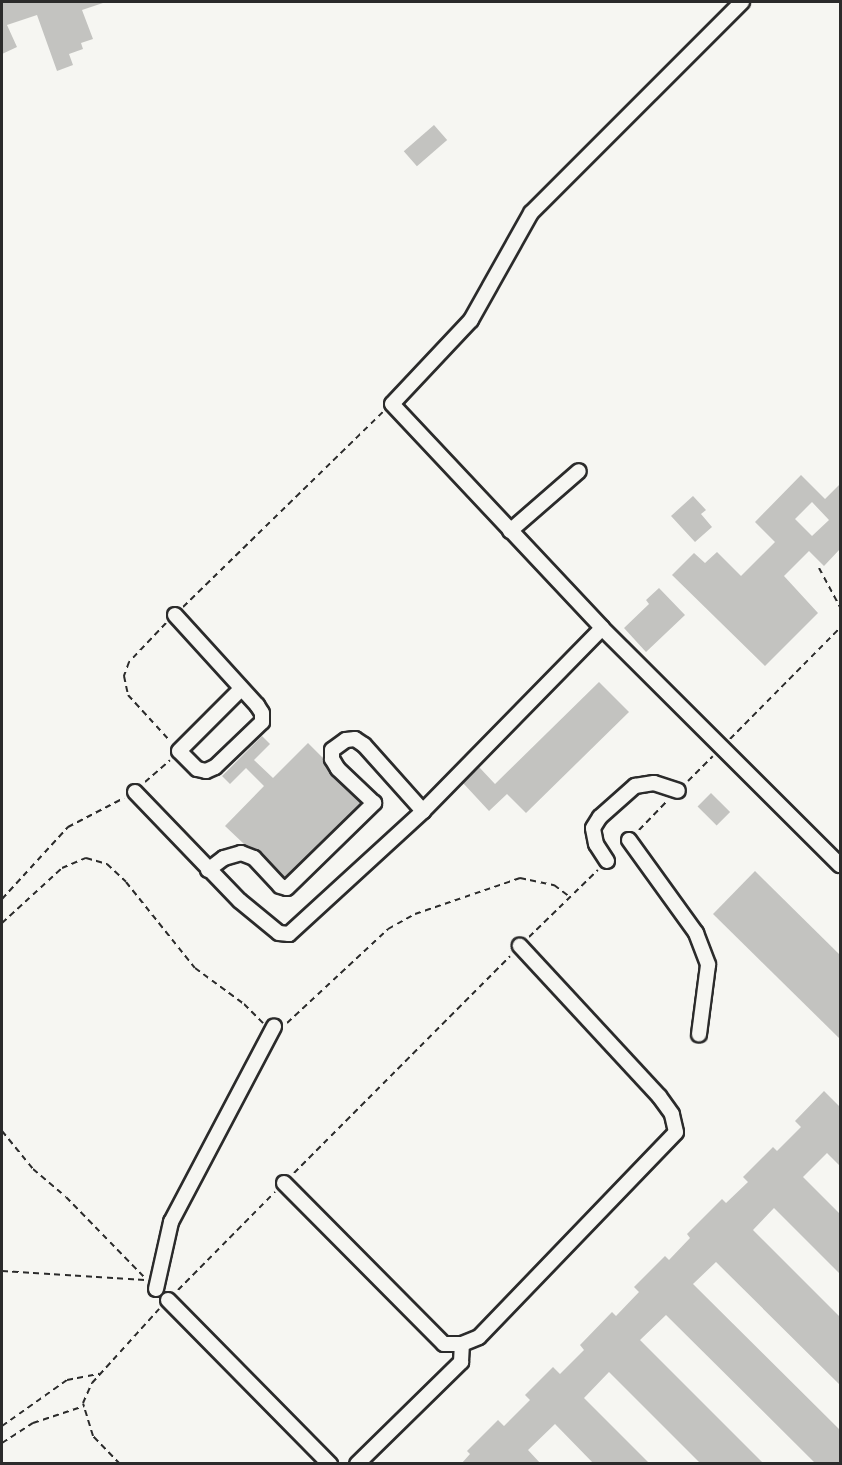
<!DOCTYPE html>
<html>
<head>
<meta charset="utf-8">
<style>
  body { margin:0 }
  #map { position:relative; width:842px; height:1465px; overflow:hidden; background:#f6f6f2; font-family:"Patrick Hand",sans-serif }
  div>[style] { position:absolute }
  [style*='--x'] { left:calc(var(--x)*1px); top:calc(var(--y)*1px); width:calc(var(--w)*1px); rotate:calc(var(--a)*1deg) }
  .building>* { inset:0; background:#c3c3c0; transform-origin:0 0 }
  .path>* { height:2px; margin-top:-1px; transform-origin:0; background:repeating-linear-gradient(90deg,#2b2b2b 0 6px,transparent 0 10.5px) }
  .roads { filter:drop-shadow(2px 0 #2b2b2b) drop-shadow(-2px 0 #2b2b2b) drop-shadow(0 2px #2b2b2b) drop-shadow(0 -2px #2b2b2b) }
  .minor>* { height:14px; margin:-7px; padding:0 7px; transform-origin:7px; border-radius:7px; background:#f6f6f2 }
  span { translate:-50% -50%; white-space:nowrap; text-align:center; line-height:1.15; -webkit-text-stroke:4.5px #f6f6f2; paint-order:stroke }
  .frame { position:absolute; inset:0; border:3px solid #2b2b2b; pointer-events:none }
</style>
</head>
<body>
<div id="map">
  <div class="building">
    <div style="clip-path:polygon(2px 2px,103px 2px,103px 3px,82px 10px,93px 39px,81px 43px,83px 49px,69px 54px,73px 65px,57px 71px,37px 15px,7px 25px,17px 47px,2px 54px)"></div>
    <div style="left:434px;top:125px;width:20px;height:40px;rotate:49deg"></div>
    <div style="clip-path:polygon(evenodd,801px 475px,825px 499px,840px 484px,840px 549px,824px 566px,809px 551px,784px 576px,818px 613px,765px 666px,672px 575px,694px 553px,705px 563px,717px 552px,741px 576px,775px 542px,755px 522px,801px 475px,812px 502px,829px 520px,812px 536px,795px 519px,812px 502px)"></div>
    <div style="clip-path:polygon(693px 496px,706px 510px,701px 514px,712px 527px,695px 542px,671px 516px)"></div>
    <div style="clip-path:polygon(659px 588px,685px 615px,646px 652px,624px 628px,649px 604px,646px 600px)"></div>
    <div style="clip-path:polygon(599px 682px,629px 712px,526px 813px,507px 794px,489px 811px,463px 783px,479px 767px,495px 784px)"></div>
    <div style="clip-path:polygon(262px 736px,270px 744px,254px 760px,273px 778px,308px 743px,323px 758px,332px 775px,361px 803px,285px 878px,261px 852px,244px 844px,225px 826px,264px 786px,246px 768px,230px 784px,222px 776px)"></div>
    <div style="left:711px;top:793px;width:27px;height:19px;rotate:45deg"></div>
    <div style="clip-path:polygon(755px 871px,840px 955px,840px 1039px,713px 914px)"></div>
    <div style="clip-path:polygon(824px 1091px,840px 1107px,840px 1166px,827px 1153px,803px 1177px,840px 1214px,840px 1274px,774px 1208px,753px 1230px,840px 1317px,840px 1385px,716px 1262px,693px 1284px,840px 1430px,840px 1464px,816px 1464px,666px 1315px,640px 1340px,764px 1464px,701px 1464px,609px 1372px,584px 1398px,650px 1464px,594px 1464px,555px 1424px,528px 1450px,541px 1464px,461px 1464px,470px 1454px,467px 1451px,498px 1420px,504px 1426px,530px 1400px,525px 1395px,553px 1367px,560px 1374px,584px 1350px,580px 1345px,612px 1312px,616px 1316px,639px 1292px,634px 1287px,665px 1256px,669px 1260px,690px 1238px,687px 1234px,722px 1199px,726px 1203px,748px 1182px,743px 1177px,773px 1147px,777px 1151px,801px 1127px,795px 1121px)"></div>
  </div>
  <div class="path">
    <div style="--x:819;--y:568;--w:44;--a:61.7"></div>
    <div style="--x:183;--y:607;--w:279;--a:-44.3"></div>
    <div style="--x:166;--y:623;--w:54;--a:133.5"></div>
    <div style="--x:129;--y:662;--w:15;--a:110"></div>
    <div style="--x:124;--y:676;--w:19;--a:78"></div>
    <div style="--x:128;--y:695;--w:62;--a:47.6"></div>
    <div style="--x:730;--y:739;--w:156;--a:-45.3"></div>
    <div style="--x:688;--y:781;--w:35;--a:-45"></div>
    <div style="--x:145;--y:782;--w:33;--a:-41"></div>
    <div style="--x:639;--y:830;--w:39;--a:-46"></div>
    <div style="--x:2;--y:899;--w:98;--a:-47.5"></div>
    <div style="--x:68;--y:827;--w:63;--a:-27.4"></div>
    <div style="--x:2;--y:923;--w:81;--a:-42.5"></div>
    <div style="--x:62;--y:868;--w:26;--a:-23"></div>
    <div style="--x:86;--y:858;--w:22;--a:16"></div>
    <div style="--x:107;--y:864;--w:26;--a:43"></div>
    <div style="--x:126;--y:882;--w:110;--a:51.3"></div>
    <div style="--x:195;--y:968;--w:61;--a:36.3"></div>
    <div style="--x:244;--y:1004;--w:27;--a:45"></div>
    <div style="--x:529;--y:937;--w:96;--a:-44.2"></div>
    <div style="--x:287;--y:1023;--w:138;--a:-42.9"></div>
    <div style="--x:388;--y:929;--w:31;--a:-29"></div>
    <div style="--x:415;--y:914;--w:111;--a:-18.9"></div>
    <div style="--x:520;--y:878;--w:35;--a:12"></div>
    <div style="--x:554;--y:885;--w:20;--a:37"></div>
    <div style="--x:2;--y:1131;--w:49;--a:50.8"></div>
    <div style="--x:33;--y:1169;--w:43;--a:40.3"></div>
    <div style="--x:66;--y:1197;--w:115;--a:45.7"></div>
    <div style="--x:294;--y:1173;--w:306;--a:-45.1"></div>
    <div style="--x:2;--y:1271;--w:143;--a:3.6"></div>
    <div style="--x:178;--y:1290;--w:138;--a:-45.3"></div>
    <div style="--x:2;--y:1426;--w:80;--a:-35.3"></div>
    <div style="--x:67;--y:1380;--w:33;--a:-11"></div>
    <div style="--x:2;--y:1443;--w:37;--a:-33"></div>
    <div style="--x:33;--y:1423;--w:54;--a:-18.4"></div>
    <div style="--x:120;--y:1464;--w:39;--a:-134"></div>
    <div style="--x:93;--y:1436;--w:34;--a:-107"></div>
    <div style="--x:83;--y:1403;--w:22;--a:-66"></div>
    <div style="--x:92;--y:1383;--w:100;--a:-47.8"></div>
  </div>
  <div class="roads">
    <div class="minor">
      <div style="--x:742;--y:2;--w:298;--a:135"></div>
      <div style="--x:531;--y:213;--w:123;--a:119.3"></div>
      <div style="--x:471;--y:320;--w:115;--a:133.2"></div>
      <div style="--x:392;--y:404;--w:307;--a:46.8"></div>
      <div style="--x:602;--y:628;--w:336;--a:44.9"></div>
      <div style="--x:510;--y:531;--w:91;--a:-41"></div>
      <div style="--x:175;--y:615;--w:122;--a:47.7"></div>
      <div style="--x:257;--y:705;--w:9;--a:58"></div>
      <div style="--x:262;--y:713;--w:9;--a:90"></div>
      <div style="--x:262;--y:722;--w:65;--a:136.2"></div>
      <div style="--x:215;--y:767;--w:10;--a:156"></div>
      <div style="--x:206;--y:771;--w:9;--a:-167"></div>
      <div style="--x:197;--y:769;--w:25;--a:-135"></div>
      <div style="--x:179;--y:751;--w:88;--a:-45"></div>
      <div style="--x:135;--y:792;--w:151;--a:46.1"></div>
      <div style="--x:240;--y:901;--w:50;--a:39.4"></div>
      <div style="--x:279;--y:933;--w:10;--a:6"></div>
      <div style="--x:289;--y:934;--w:182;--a:-42.5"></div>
      <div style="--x:423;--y:811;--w:256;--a:-45.6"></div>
      <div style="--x:629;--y:840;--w:115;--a:54.2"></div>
      <div style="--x:696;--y:933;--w:34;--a:69"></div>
      <div style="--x:708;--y:965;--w:70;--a:97.4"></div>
      <div style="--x:607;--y:861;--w:20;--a:-123"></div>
      <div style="--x:596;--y:844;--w:16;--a:-101"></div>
      <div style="--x:593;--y:828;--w:13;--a:-58"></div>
      <div style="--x:600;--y:817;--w:47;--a:-41.5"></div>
      <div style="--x:635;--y:786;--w:19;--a:-9"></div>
      <div style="--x:654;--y:783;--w:25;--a:18"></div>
      <div style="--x:208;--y:870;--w:20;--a:-37"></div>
      <div style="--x:224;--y:858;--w:18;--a:-16"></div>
      <div style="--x:241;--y:853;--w:14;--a:21"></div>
      <div style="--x:254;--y:858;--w:38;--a:47"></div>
      <div style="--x:280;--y:886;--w:7;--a:16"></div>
      <div style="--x:287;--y:888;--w:122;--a:-44.3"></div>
      <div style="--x:374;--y:803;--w:50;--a:-136.6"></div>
      <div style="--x:338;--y:769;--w:12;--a:-121"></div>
      <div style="--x:332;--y:759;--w:9;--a:-90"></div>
      <div style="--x:332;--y:750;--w:17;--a:-36"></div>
      <div style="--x:346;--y:740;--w:9;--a:-6"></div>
      <div style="--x:355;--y:739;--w:11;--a:34"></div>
      <div style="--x:364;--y:745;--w:89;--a:48.2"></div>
      <div style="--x:284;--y:1183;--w:227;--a:45.2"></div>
      <div style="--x:444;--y:1344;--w:18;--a:0"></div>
      <div style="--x:462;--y:1344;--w:18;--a:-22"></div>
      <div style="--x:479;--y:1337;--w:284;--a:-46.1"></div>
      <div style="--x:676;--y:1132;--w:18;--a:-103"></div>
      <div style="--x:672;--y:1114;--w:22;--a:-126"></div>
      <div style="--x:659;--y:1096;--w:205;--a:-132.8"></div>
      <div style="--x:156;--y:1289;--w:69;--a:-77.4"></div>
      <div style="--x:171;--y:1222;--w:221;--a:-62.2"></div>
      <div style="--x:168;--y:1300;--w:231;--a:45.4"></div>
      <div style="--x:357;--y:1464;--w:146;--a:-44.4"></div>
      <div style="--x:461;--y:1362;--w:18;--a:-87"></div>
    </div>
  </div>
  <div class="frame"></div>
</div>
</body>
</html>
